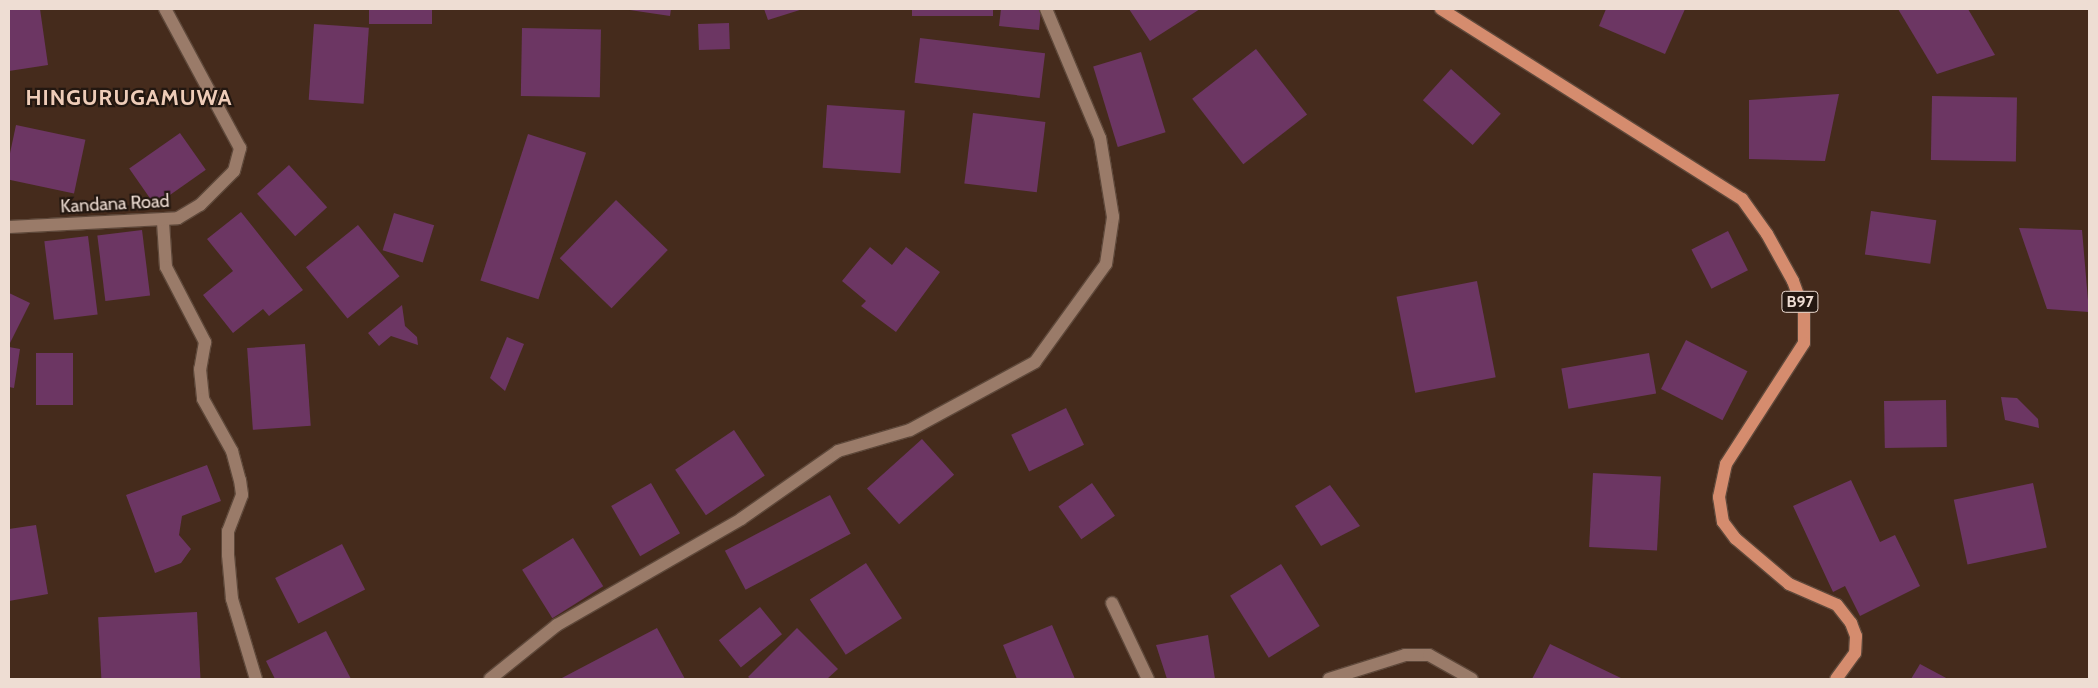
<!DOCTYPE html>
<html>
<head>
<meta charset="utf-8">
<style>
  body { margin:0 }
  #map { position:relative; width:2098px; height:688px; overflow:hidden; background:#452b1c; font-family:Cabin,sans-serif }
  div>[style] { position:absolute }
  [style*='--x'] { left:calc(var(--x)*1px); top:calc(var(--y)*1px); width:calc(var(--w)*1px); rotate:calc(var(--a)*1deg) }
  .building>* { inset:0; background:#6c3663; transform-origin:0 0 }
  .roads { filter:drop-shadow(1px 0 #5e483a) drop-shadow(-1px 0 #5e483a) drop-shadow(0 1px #5e483a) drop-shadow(0 -1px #5e483a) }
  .minor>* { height:12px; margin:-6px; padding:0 6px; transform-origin:6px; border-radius:6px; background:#9a7b69 }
  .major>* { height:12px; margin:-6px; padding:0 6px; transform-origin:6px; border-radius:6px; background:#d58c6e }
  span { translate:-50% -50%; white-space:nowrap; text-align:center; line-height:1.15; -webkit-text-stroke:4.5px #231710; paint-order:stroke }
  .shield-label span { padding:1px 4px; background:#231710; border:1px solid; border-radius:4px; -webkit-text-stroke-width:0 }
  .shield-label { font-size:16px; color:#eeddd3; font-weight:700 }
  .street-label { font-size:18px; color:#eeddd3 }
  .district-label { font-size:22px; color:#eeccb8; font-weight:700; letter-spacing:1px }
  .frame { position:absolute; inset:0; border:10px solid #eeddd3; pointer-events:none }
</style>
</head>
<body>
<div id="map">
  <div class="building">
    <div style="clip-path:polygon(9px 9px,40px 9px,48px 65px,9px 71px)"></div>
    <div style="left:369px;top:9px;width:63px;height:15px"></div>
    <div style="clip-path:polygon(623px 9px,671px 9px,670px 16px)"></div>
    <div style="clip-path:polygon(764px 9px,803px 9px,768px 20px)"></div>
    <div style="left:912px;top:9px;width:81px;height:7px"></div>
    <div style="clip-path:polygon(1001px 9px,1041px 9px,1039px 30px,999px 26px)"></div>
    <div style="clip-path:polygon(1129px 9px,1200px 9px,1150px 41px)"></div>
    <div style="clip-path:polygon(1606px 9px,1685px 9px,1665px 54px,1599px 26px)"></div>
    <div style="clip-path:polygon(1898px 9px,1968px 9px,1995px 55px,1937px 74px)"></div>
    <div style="left:729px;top:23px;width:26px;height:31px;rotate:88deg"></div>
    <div style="left:314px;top:24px;width:55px;height:76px;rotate:4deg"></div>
    <div style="left:522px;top:28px;width:79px;height:68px;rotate:1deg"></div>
    <div style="left:920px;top:38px;width:126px;height:45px;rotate:7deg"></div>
    <div style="left:1256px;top:49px;width:83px;height:81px;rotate:52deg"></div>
    <div style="left:1141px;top:52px;width:84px;height:50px;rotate:73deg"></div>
    <div style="left:1451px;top:69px;width:67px;height:42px;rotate:42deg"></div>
    <div style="clip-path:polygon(1839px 94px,1825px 161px,1749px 159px,1749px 100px)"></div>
    <div style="left:1932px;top:96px;width:85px;height:64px;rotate:1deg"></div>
    <div style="left:827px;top:105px;width:78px;height:63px;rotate:4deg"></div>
    <div style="left:973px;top:113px;width:73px;height:71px;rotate:7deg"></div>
    <div style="left:16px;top:125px;width:71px;height:55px;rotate:12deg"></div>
    <div style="left:180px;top:133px;width:45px;height:62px;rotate:55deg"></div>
    <div style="left:528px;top:134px;width:61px;height:154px;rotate:18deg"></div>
    <div style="left:289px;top:165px;width:57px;height:43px;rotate:48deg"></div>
    <div style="left:616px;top:200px;width:72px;height:81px;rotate:44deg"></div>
    <div style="left:1871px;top:211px;width:66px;height:44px;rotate:8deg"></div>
    <div style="clip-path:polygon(241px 212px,303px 290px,269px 316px,263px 309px,233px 333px,203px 295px,233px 271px,207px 239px)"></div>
    <div style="left:394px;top:213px;width:42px;height:39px;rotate:17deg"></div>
    <div style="left:358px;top:225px;width:66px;height:67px;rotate:51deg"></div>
    <div style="clip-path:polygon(2019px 228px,2082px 230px,2089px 312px,2047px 309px)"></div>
    <div style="left:142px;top:230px;width:66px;height:45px;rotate:83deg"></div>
    <div style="left:1728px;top:231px;width:44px;height:41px;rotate:63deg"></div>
    <div style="left:88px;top:236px;width:79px;height:44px;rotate:83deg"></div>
    <div style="clip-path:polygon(870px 247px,892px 265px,906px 247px,940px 272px,896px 332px,861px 306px,866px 301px,842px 281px)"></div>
    <div style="left:1477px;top:281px;width:98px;height:82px;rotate:79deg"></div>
    <div style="clip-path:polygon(9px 293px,30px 303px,9px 345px)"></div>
    <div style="clip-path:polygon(402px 305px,405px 326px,417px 337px,418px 345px,391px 336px,379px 346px,368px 333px)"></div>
    <div style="clip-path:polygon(507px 337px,524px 344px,505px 391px,490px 378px)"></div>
    <div style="left:1686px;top:340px;width:69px;height:55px;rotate:27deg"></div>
    <div style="left:305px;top:344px;width:82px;height:58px;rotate:86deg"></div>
    <div style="clip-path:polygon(9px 347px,20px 349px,14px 388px,9px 387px)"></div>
    <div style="left:36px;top:353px;width:37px;height:52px"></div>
    <div style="left:1649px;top:353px;width:41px;height:89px;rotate:80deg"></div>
    <div style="clip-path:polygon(2001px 397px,2017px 398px,2038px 419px,2039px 428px,2005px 420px)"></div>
    <div style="left:1946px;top:400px;width:47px;height:62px;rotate:89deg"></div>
    <div style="left:1066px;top:408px;width:41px;height:61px;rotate:64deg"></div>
    <div style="left:734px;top:430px;width:55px;height:71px;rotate:56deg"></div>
    <div style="left:922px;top:439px;width:48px;height:74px;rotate:48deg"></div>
    <div style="clip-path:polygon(207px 465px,221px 501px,182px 516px,179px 535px,191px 549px,181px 563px,155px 573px,126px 495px)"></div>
    <div style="left:1593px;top:473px;width:68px;height:74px;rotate:3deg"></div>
    <div style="clip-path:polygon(1851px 480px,1880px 542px,1895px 535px,1920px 586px,1860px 616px,1845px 586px,1833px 592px,1793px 506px)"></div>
    <div style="left:651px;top:483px;width:58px;height:46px;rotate:60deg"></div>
    <div style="left:1092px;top:483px;width:40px;height:41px;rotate:55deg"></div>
    <div style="left:2033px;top:483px;width:66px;height:81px;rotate:78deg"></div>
    <div style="clip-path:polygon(1330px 485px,1360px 526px,1321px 546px,1295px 506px)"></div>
    <div style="left:830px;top:495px;width:44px;height:119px;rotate:62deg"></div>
    <div style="clip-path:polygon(36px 525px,48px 594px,9px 601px,9px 529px)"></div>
    <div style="left:573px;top:538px;width:57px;height:60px;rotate:58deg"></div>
    <div style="left:342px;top:544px;width:51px;height:75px;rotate:63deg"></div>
    <div style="left:866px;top:563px;width:66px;height:67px;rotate:57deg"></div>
    <div style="left:1281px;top:564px;width:73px;height:60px;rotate:58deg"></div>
    <div style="left:760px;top:607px;width:35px;height:53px;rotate:51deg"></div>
    <div style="left:197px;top:612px;width:67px;height:99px;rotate:87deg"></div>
    <div style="clip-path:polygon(1052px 625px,1075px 679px,1017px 679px,1003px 645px)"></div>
    <div style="clip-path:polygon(657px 628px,685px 679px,560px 679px)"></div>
    <div style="clip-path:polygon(797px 628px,838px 669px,827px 679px,751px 679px,748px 677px)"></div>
    <div style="clip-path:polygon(326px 631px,351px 679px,275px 679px,266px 661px)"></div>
    <div style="clip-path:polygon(1208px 635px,1215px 679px,1167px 679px,1156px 645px)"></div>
    <div style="clip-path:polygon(1550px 644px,1623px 679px,1532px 679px)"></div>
    <div style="clip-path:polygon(1920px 664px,1948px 679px,1911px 679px)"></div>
  </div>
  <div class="roads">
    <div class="minor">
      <div style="--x:163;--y:222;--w:45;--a:86.2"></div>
      <div style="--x:166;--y:267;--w:85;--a:62.5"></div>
      <div style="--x:205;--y:342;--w:27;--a:100"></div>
      <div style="--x:200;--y:369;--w:30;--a:84"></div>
      <div style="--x:203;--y:399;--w:60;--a:60.9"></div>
      <div style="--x:232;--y:451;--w:30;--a:75"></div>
      <div style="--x:240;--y:480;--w:15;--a:82"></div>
      <div style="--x:242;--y:495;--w:39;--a:111"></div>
      <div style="--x:228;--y:531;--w:24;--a:90"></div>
      <div style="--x:228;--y:555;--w:44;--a:84.8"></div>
      <div style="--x:232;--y:599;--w:84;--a:73.3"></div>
      <div style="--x:9;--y:227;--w:169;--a:-3"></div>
      <div style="--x:178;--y:218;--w:26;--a:-31"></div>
      <div style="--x:200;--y:205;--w:48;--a:-45"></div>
      <div style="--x:234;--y:171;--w:24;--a:-75"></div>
      <div style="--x:240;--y:148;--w:158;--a:-118.3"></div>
      <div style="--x:1112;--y:603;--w:84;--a:64.7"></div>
      <div style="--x:490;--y:679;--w:86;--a:-38.9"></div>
      <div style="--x:557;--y:625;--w:212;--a:-29.9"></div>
      <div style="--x:741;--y:519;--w:118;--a:-35"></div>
      <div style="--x:838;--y:451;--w:75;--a:-16.3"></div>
      <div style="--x:910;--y:430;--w:142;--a:-28.5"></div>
      <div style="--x:1035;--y:362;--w:121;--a:-54.1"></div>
      <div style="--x:1106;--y:264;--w:48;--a:-81.5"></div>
      <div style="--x:1113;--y:217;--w:80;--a:-99.3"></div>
      <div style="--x:1100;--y:138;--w:140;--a:-112.7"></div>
      <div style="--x:1329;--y:679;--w:80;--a:-17.5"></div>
      <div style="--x:1405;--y:655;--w:24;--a:0"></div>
      <div style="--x:1429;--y:655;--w:49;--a:29.2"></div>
    </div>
    <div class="major">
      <div style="--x:1441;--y:9;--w:356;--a:32.3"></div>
      <div style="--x:1742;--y:199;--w:43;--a:54.5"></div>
      <div style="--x:1767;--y:234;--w:54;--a:61"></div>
      <div style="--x:1793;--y:281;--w:32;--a:70"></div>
      <div style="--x:1804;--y:311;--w:32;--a:90"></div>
      <div style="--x:1804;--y:343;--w:144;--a:122.8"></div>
      <div style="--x:1726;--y:464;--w:34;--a:102"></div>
      <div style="--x:1719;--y:497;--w:25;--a:81"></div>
      <div style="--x:1723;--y:522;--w:21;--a:53"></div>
      <div style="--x:1736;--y:539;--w:70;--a:40.3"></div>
      <div style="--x:1789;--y:584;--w:52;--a:23.6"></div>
      <div style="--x:1837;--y:605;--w:23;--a:52"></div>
      <div style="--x:1851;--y:623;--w:14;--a:69"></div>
      <div style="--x:1856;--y:636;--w:17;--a:93"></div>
      <div style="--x:1855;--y:653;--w:32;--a:126"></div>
    </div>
  </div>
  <div class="shield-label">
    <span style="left:1800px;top:302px">B97</span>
  </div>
  <div class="street-label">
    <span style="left:115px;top:204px;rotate:-3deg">Kandana Road</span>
  </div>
  <div class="district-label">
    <span style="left:129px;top:98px">HINGURUGAMUWA</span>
  </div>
  <div class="frame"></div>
</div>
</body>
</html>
